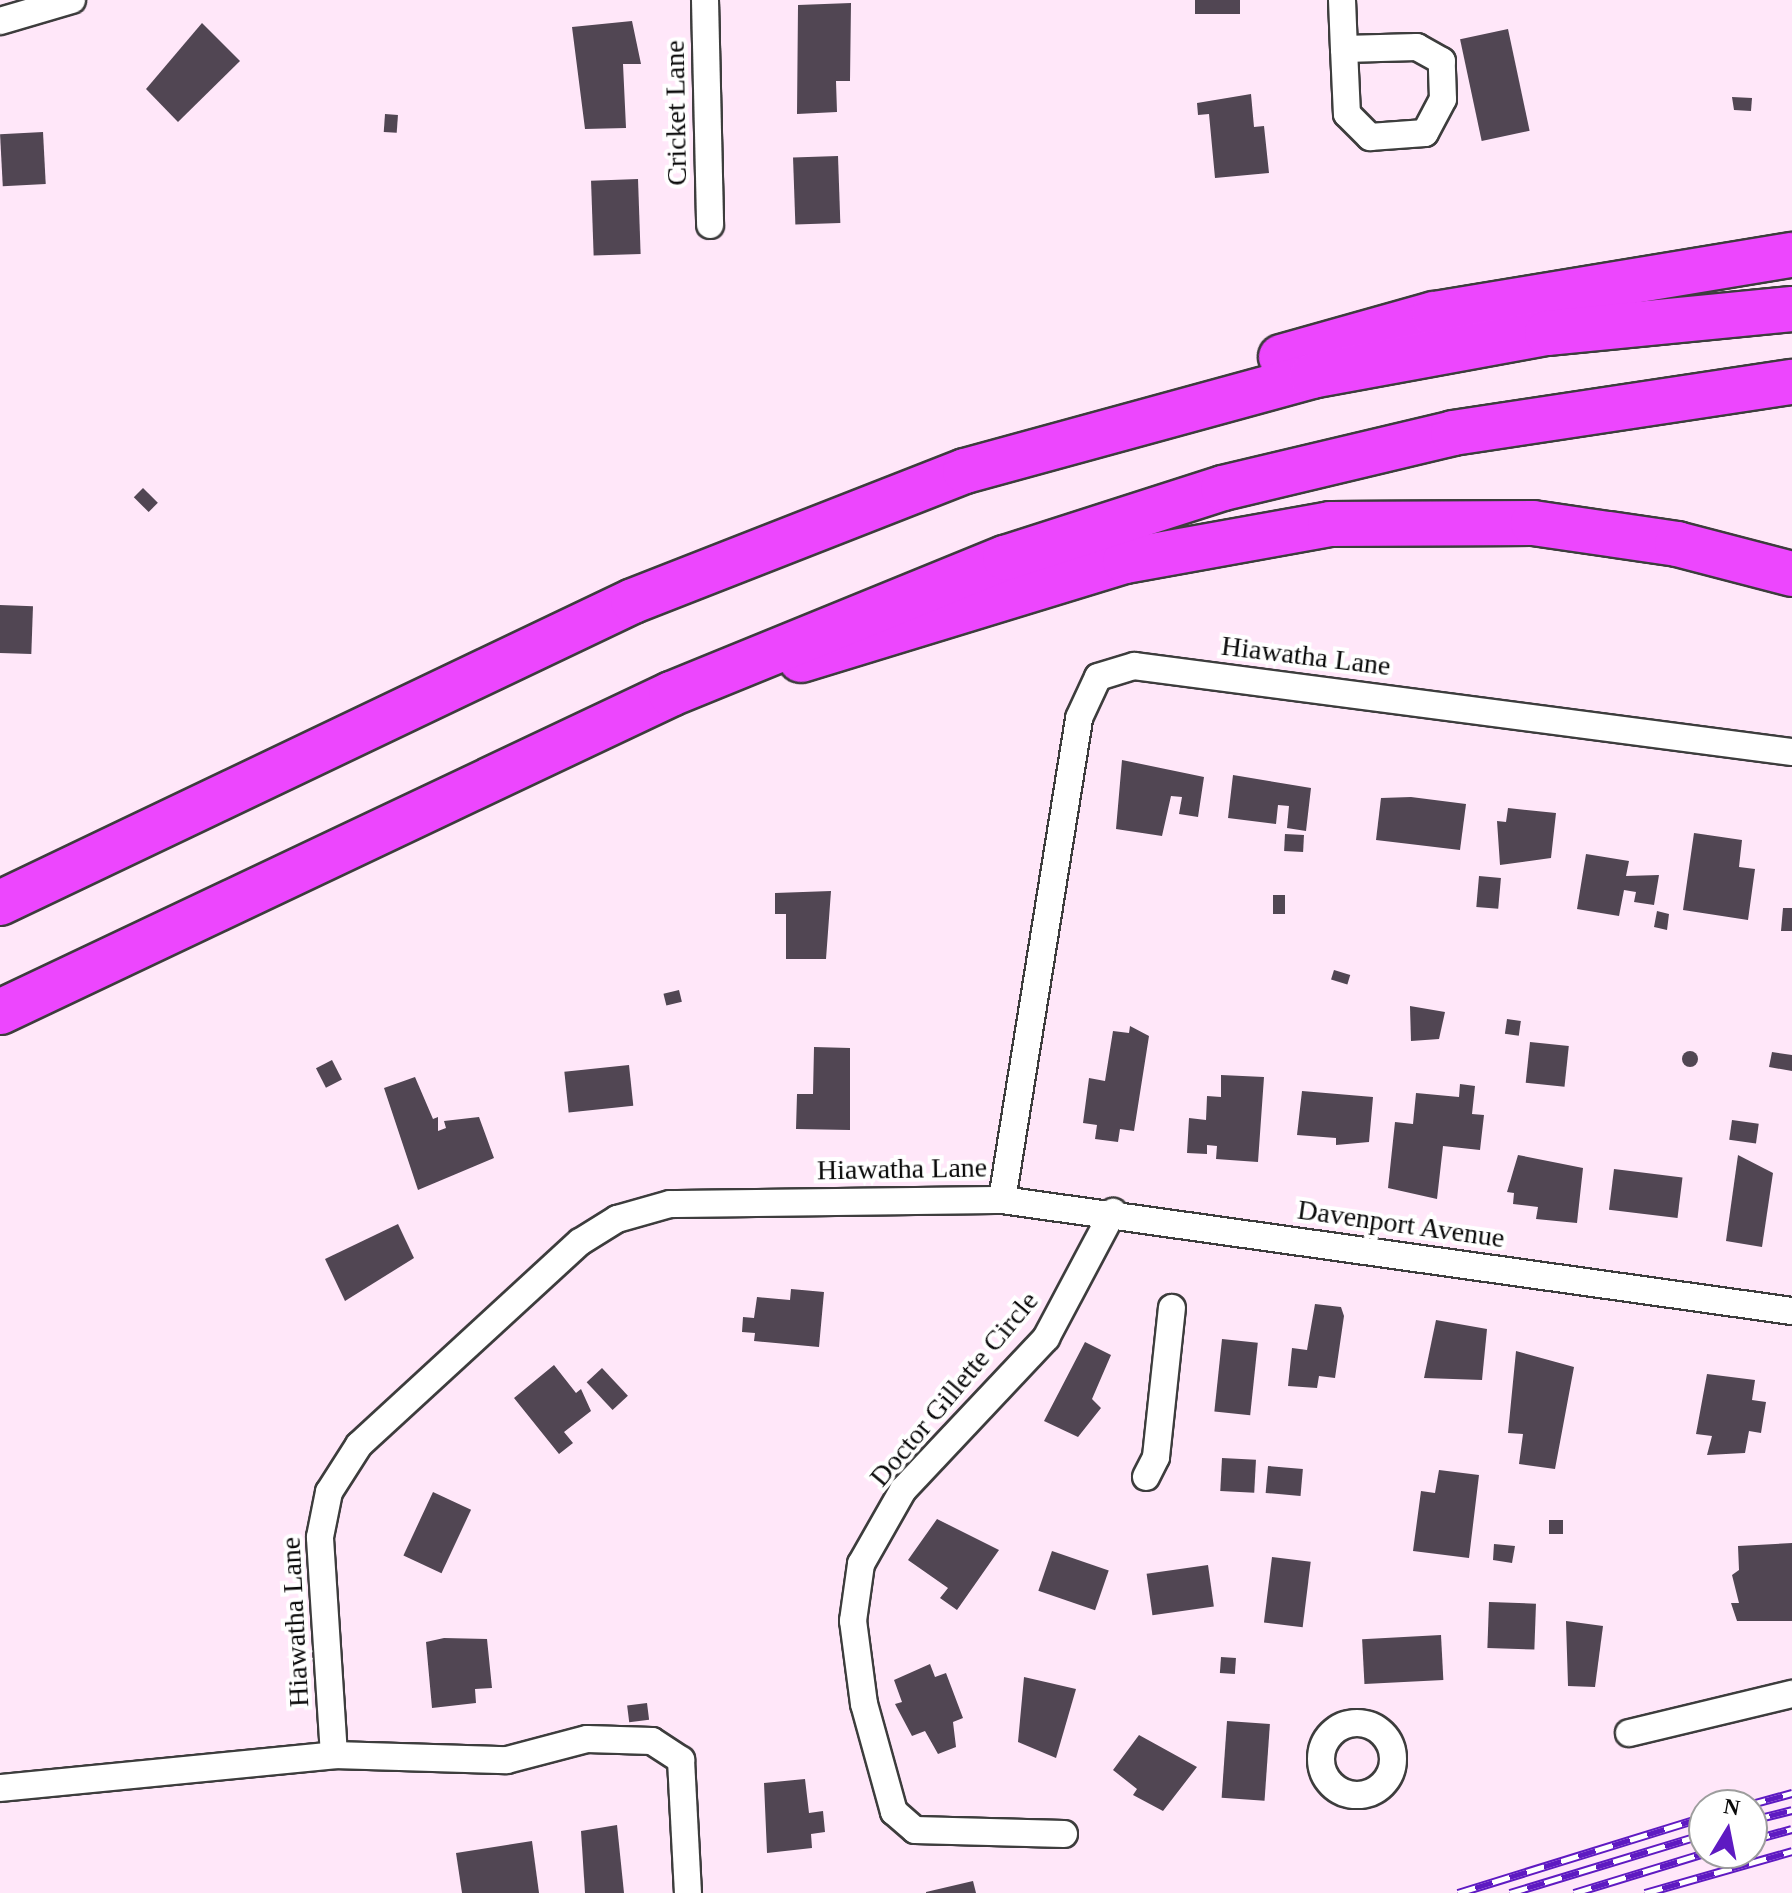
<!DOCTYPE html>
<html>
<head>
<meta charset="utf-8">
<style>
  body { margin:0 }
  #map { position:relative; width:1792px; height:1893px; overflow:hidden; background:#ffe7f9; font-family:Georgia,serif }
  div>[style] { position:absolute }
  [style*='--x'] { left:calc(var(--x)*1px); top:calc(var(--y)*1px); width:calc(var(--w)*1px); rotate:calc(var(--a)*1deg) }
  .building>* { inset:0; background:#514653; transform-origin:0 0 }
  .round { border-radius:50% }
  .roads { filter:drop-shadow(2px 0 #3d3d3d) drop-shadow(-2px 0 #3d3d3d) drop-shadow(0 2px #3d3d3d) drop-shadow(0 -2px #3d3d3d) }
  .street>* { height:26px; margin:-13px; padding:0 13px; transform-origin:13px; border-radius:13px; background:#fff }
  .street>.ring { margin:-13px; padding:0; box-sizing:content-box; background:none; border:26px solid #fff; border-radius:50% }
  .highway>* { height:44px; margin:-22px; padding:0 22px; transform-origin:22px; border-radius:22px; background:#ed46fe }
  .rail>* { height:9px; margin-top:-4.5px; transform-origin:0; background:repeating-linear-gradient(90deg,#fff 0 18px,#5e1ac2 0 36px); box-sizing:border-box; border-block:2px solid #5e1ac2 }
  span { translate:-50% -50%; white-space:nowrap; text-align:center; line-height:1.15; -webkit-text-stroke:8px #fff; paint-order:stroke }
  .street-label { font-size:28px; color:#0a0a0a }
  .north { position:absolute; left:1688px; top:1789px; width:80px; height:80px; box-sizing:border-box; background:#fff; border:2px solid #9d9d9d; border-radius:50%; rotate:10deg; font-size:22px; font-weight:700; line-height:32px; text-align:center; color:#0a0a0a }
  .north::after { content:''; display:block; margin:auto; width:28px; height:36px; background:#5e1ac2; clip-path:polygon(50% 0,100% 100%,50% 72%,0 100%) }
</style>
</head>
<body>
<div id="map">
  <div class="building">
    <div style="left:1195px;top:0;width:45px;height:14px"></div>
    <div style="clip-path:polygon(851px 3px,850px 81px,836px 81px,837px 112px,797px 114px,798px 5px)"></div>
    <div style="clip-path:polygon(632px 21px,641px 64px,623px 64px,626px 128px,585px 129px,572px 27px)"></div>
    <div style="clip-path:polygon(202px 23px,240px 61px,178px 122px,146px 89px)"></div>
    <div style="left:1508px;top:29px;width:104px;height:49px;rotate:78deg"></div>
    <div style="clip-path:polygon(1251px 94px,1254px 127px,1264px 126px,1269px 173px,1215px 178px,1209px 114px,1198px 115px,1197px 103px)"></div>
    <div style="clip-path:polygon(1732px 97px,1752px 98px,1751px 111px,1734px 110px)"></div>
    <div style="left:385px;top:114px;width:13px;height:18px;rotate:4deg"></div>
    <div style="left:43px;top:132px;width:52px;height:43px;rotate:87deg"></div>
    <div style="left:838px;top:156px;width:67px;height:45px;rotate:88deg"></div>
    <div style="left:638px;top:179px;width:75px;height:47px;rotate:88deg"></div>
    <div style="left:143px;top:488px;width:21px;height:13px;rotate:45deg"></div>
    <div style="left:0;top:605px;width:33px;height:48px;rotate:2deg"></div>
    <div style="clip-path:polygon(1122px 760px,1204px 777px,1198px 817px,1179px 814px,1182px 797px,1171px 796px,1162px 836px,1116px 829px)"></div>
    <div style="clip-path:polygon(1233px 775px,1311px 788px,1306px 831px,1287px 828px,1289px 806px,1278px 805px,1276px 824px,1228px 818px)"></div>
    <div style="clip-path:polygon(1411px 797px,1466px 804px,1460px 850px,1376px 840px,1381px 798px)"></div>
    <div style="clip-path:polygon(1508px 808px,1556px 813px,1551px 858px,1500px 865px,1497px 821px,1506px 822px)"></div>
    <div style="clip-path:polygon(1694px 833px,1742px 840px,1739px 867px,1755px 869px,1748px 920px,1683px 910px)"></div>
    <div style="left:1285px;top:834px;width:19px;height:17px;rotate:3deg"></div>
    <div style="clip-path:polygon(1586px 854px,1629px 861px,1626px 876px,1659px 875px,1654px 905px,1634px 902px,1636px 892px,1624px 890px,1619px 916px,1577px 909px)"></div>
    <div style="left:1479px;top:876px;width:22px;height:31px;rotate:5deg"></div>
    <div style="clip-path:polygon(831px 891px,826px 959px,786px 959px,786px 914px,775px 914px,775px 893px)"></div>
    <div style="left:1273px;top:895px;width:12px;height:19px"></div>
    <div style="clip-path:polygon(1783px 908px,1792px 908px,1792px 931px,1781px 931px)"></div>
    <div style="clip-path:polygon(1657px 911px,1669px 914px,1667px 930px,1654px 927px)"></div>
    <div style="left:1334px;top:970px;width:17px;height:10px;rotate:17deg"></div>
    <div style="left:679px;top:990px;width:12px;height:16px;rotate:76deg"></div>
    <div style="clip-path:polygon(1410px 1006px,1445px 1012px,1439px 1039px,1411px 1041px)"></div>
    <div style="left:1507px;top:1019px;width:14px;height:15px;rotate:8deg"></div>
    <div style="clip-path:polygon(1130px 1026px,1149px 1036px,1134px 1131px,1120px 1129px,1118px 1142px,1095px 1139px,1097px 1125px,1083px 1123px,1089px 1078px,1105px 1081px,1113px 1031px,1129px 1033px)"></div>
    <div style="left:1530px;top:1042px;width:39px;height:41px;rotate:6deg"></div>
    <div style="clip-path:polygon(814px 1047px,850px 1048px,850px 1130px,796px 1129px,797px 1094px,813px 1094px)"></div>
    <div class="round" style="left:1682px;top:1051px;width:16px;height:16px"></div>
    <div style="clip-path:polygon(1772px 1052px,1792px 1055px,1792px 1071px,1769px 1067px)"></div>
    <div style="left:332px;top:1060px;width:22px;height:18px;rotate:63deg"></div>
    <div style="left:629px;top:1065px;width:41px;height:65px;rotate:84deg"></div>
    <div style="clip-path:polygon(1221px 1075px,1264px 1077px,1258px 1162px,1216px 1159px,1217px 1146px,1207px 1145px,1207px 1154px,1187px 1153px,1189px 1118px,1206px 1120px,1207px 1096px,1221px 1097px)"></div>
    <div style="clip-path:polygon(415px 1077px,433px 1119px,438px 1117px,438px 1131px,446px 1128px,444px 1121px,479px 1117px,494px 1158px,418px 1190px,384px 1088px)"></div>
    <div style="clip-path:polygon(1460px 1084px,1475px 1086px,1472px 1114px,1484px 1115px,1480px 1150px,1443px 1146px,1437px 1199px,1388px 1188px,1395px 1122px,1413px 1124px,1416px 1093px,1459px 1097px)"></div>
    <div style="clip-path:polygon(1302px 1091px,1373px 1097px,1369px 1142px,1336px 1145px,1336px 1138px,1297px 1135px)"></div>
    <div style="left:1732px;top:1120px;width:27px;height:20px;rotate:8deg"></div>
    <div style="clip-path:polygon(1518px 1155px,1583px 1168px,1577px 1223px,1536px 1219px,1538px 1207px,1513px 1204px,1514px 1193px,1507px 1192px)"></div>
    <div style="clip-path:polygon(1738px 1155px,1773px 1173px,1762px 1247px,1726px 1241px)"></div>
    <div style="left:1614px;top:1169px;width:69px;height:41px;rotate:7deg"></div>
    <div style="clip-path:polygon(398px 1224px,414px 1258px,345px 1301px,325px 1259px)"></div>
    <div style="clip-path:polygon(791px 1289px,824px 1292px,819px 1347px,754px 1341px,755px 1333px,742px 1332px,743px 1317px,754px 1318px,757px 1297px,790px 1300px)"></div>
    <div style="clip-path:polygon(1315px 1304px,1341px 1307px,1344px 1316px,1335px 1378px,1319px 1376px,1317px 1388px,1288px 1386px,1292px 1348px,1307px 1350px)"></div>
    <div style="clip-path:polygon(1436px 1320px,1487px 1329px,1482px 1380px,1424px 1378px)"></div>
    <div style="left:1222px;top:1339px;width:36px;height:73px;rotate:6deg"></div>
    <div style="clip-path:polygon(1085px 1342px,1111px 1355px,1092px 1399px,1101px 1408px,1078px 1437px,1044px 1421px)"></div>
    <div style="clip-path:polygon(1516px 1351px,1574px 1367px,1555px 1469px,1519px 1464px,1523px 1434px,1508px 1433px)"></div>
    <div style="clip-path:polygon(554px 1365px,576px 1393px,581px 1389px,591px 1411px,564px 1432px,573px 1443px,559px 1454px,514px 1398px)"></div>
    <div style="left:602px;top:1368px;width:38px;height:21px;rotate:47deg"></div>
    <div style="clip-path:polygon(1707px 1374px,1755px 1380px,1752px 1400px,1766px 1402px,1761px 1433px,1749px 1431px,1745px 1453px,1707px 1455px,1712px 1436px,1696px 1434px)"></div>
    <div style="left:1222px;top:1458px;width:34px;height:33px;rotate:3deg"></div>
    <div style="left:1268px;top:1466px;width:35px;height:27px;rotate:5deg"></div>
    <div style="clip-path:polygon(1439px 1470px,1479px 1475px,1469px 1558px,1413px 1551px,1421px 1491px,1435px 1493px)"></div>
    <div style="left:433px;top:1492px;width:42px;height:70px;rotate:25deg"></div>
    <div style="clip-path:polygon(937px 1519px,999px 1550px,957px 1610px,940px 1598px,948px 1588px,908px 1560px)"></div>
    <div style="left:1549px;top:1520px;width:14px;height:14px"></div>
    <div style="clip-path:polygon(1792px 1543px,1792px 1621px,1737px 1621px,1731px 1603px,1739px 1603px,1732px 1575px,1739px 1570px,1738px 1546px)"></div>
    <div style="clip-path:polygon(1494px 1544px,1515px 1546px,1512px 1563px,1493px 1560px)"></div>
    <div style="left:1052px;top:1551px;width:60px;height:42px;rotate:19deg"></div>
    <div style="left:1272px;top:1557px;width:39px;height:66px;rotate:7deg"></div>
    <div style="left:1208px;top:1565px;width:42px;height:62px;rotate:82deg"></div>
    <div style="left:1489px;top:1602px;width:47px;height:46px;rotate:2deg"></div>
    <div style="clip-path:polygon(1566px 1621px,1603px 1626px,1595px 1687px,1568px 1686px)"></div>
    <div style="left:1441px;top:1635px;width:45px;height:79px;rotate:87deg"></div>
    <div style="clip-path:polygon(444px 1638px,487px 1639px,492px 1688px,475px 1689px,476px 1703px,432px 1708px,426px 1642px)"></div>
    <div style="left:1221px;top:1657px;width:15px;height:16px;rotate:4deg"></div>
    <div style="clip-path:polygon(930px 1664px,935px 1677px,946px 1673px,963px 1718px,953px 1722px,956px 1747px,938px 1754px,925px 1731px,912px 1736px,895px 1704px,902px 1702px,894px 1680px)"></div>
    <div style="clip-path:polygon(1024px 1677px,1076px 1689px,1056px 1758px,1018px 1742px)"></div>
    <div style="left:647px;top:1703px;width:17px;height:20px;rotate:83deg"></div>
    <div style="left:1227px;top:1721px;width:43px;height:77px;rotate:4deg"></div>
    <div style="clip-path:polygon(1139px 1735px,1197px 1767px,1163px 1811px,1133px 1795px,1137px 1789px,1113px 1770px)"></div>
    <div style="clip-path:polygon(805px 1779px,809px 1813px,823px 1811px,825px 1832px,811px 1834px,812px 1848px,767px 1853px,764px 1783px)"></div>
    <div style="clip-path:polygon(617px 1825px,624px 1893px,585px 1893px,581px 1831px)"></div>
    <div style="clip-path:polygon(532px 1841px,539px 1893px,462px 1893px,456px 1853px)"></div>
    <div style="clip-path:polygon(973px 1881px,976px 1893px,926px 1893px,926px 1892px)"></div>
  </div>
  <div class="roads">
    <div class="street">
      <div style="--x:705;--y:0;--w:225;--a:88.7"></div>
      <div style="--x:1342;--y:0;--w:49;--a:87.7"></div>
      <div style="--x:1344;--y:49;--w:65;--a:87.4"></div>
      <div style="--x:1347;--y:114;--w:33;--a:45"></div>
      <div style="--x:1370;--y:137;--w:55;--a:-4.2"></div>
      <div style="--x:1425;--y:133;--w:38;--a:-62"></div>
      <div style="--x:1443;--y:99;--w:38;--a:-92"></div>
      <div style="--x:1442;--y:61;--w:29;--a:-151"></div>
      <div style="--x:1417;--y:47;--w:73;--a:178.4"></div>
      <div style="--x:0;--y:21;--w:75;--a:-16.3"></div>
      <div style="--x:1002;--y:1200;--w:488;--a:-80.9"></div>
      <div style="--x:1079;--y:718;--w:45;--a:-65.1"></div>
      <div style="--x:1098;--y:677;--w:38;--a:-17"></div>
      <div style="--x:1134;--y:666;--w:664;--a:7.45"></div>
      <div style="--x:1146;--y:1477;--w:22;--a:-63"></div>
      <div style="--x:1156;--y:1457;--w:150;--a:-83.9"></div>
      <div class="ring" style="left:1321px;top:1723px;width:46px;height:46px"></div>
      <div style="--x:1629;--y:1733;--w:168;--a:-13.5"></div>
      <div style="--x:334;--y:1755;--w:173;--a:1.7"></div>
      <div style="--x:507;--y:1760;--w:83;--a:-14.7"></div>
      <div style="--x:587;--y:1739;--w:65;--a:1.8"></div>
      <div style="--x:652;--y:1741;--w:35;--a:33"></div>
      <div style="--x:681;--y:1760;--w:133;--a:87"></div>
      <div style="--x:0;--y:1788;--w:336;--a:-5.6"></div>
      <div style="--x:334;--y:1755;--w:218;--a:-93.7"></div>
      <div style="--x:320;--y:1537;--w:46;--a:-78.7"></div>
      <div style="--x:329;--y:1492;--w:56;--a:-57.4"></div>
      <div style="--x:359;--y:1445;--w:300;--a:-42.6"></div>
      <div style="--x:580;--y:1242;--w:44;--a:-31.9"></div>
      <div style="--x:617;--y:1219;--w:55;--a:-15.8"></div>
      <div style="--x:670;--y:1204;--w:332;--a:-0.7"></div>
      <div style="--x:1002;--y:1200;--w:798;--a:8"></div>
      <div style="--x:1064;--y:1834;--w:149;--a:-178.5"></div>
      <div style="--x:915;--y:1830;--w:28;--a:-139"></div>
      <div style="--x:894;--y:1812;--w:112;--a:-105.5"></div>
      <div style="--x:864;--y:1704;--w:84;--a:-97.5"></div>
      <div style="--x:853;--y:1621;--w:58;--a:-82"></div>
      <div style="--x:861;--y:1564;--w:85;--a:-60.4"></div>
      <div style="--x:903;--y:1490;--w:209;--a:-46.7"></div>
      <div style="--x:1046;--y:1338;--w:143;--a:-62"></div>
    </div>
    <div class="highway">
      <div style="--x:1281;--y:357;--w:159;--a:-15.7"></div>
      <div style="--x:1434;--y:314;--w:363;--a:-9.4"></div>
      <div style="--x:801;--y:660;--w:339;--a:-17"></div>
      <div style="--x:1125;--y:561;--w:208;--a:-10.2"></div>
      <div style="--x:1330;--y:524;--w:203;--a:-0.3"></div>
      <div style="--x:1533;--y:523;--w:146;--a:8.3"></div>
      <div style="--x:1677;--y:544;--w:119;--a:14.6"></div>
      <div style="--x:0;--y:903;--w:701;--a:-25.51"></div>
      <div style="--x:633;--y:601;--w:357;--a:-21.4"></div>
      <div style="--x:965;--y:471;--w:360;--a:-15.3"></div>
      <div style="--x:1312;--y:376;--w:239;--a:-10.4"></div>
      <div style="--x:1547;--y:333;--w:246;--a:-5.6"></div>
      <div style="--x:0;--y:1012;--w:743;--a:-25.36"></div>
      <div style="--x:671;--y:694;--w:361;--a:-22.2"></div>
      <div style="--x:1005;--y:558;--w:229;--a:-17.8"></div>
      <div style="--x:1223;--y:488;--w:236;--a:-13.4"></div>
      <div style="--x:1453;--y:433;--w:343;--a:-8.6"></div>
    </div>
  </div>
  <div class="rail">
    <div style="--x:1748;--y:1805;--w:46;--a:-15.3"></div>
    <div style="--x:1752;--y:1820;--w:41;--a:-14"></div>
    <div style="--x:1752;--y:1840;--w:41;--a:-15.4"></div>
    <div style="--x:1458;--y:1893;--w:257;--a:-17.2"></div>
    <div style="--x:1510;--y:1893;--w:203;--a:-16.9"></div>
    <div style="--x:1574;--y:1893;--w:137;--a:-17"></div>
    <div style="--x:1645;--y:1893;--w:153;--a:-15.9"></div>
  </div>
  <div class="street-label">
    <span style="left:676px;top:113px;rotate:-91deg">Cricket Lane</span>
    <span style="left:1306px;top:656px;rotate:7deg">Hiawatha Lane</span>
    <span style="left:902px;top:1169px;rotate:-1deg">Hiawatha Lane</span>
    <span style="left:1401px;top:1224px;rotate:8deg">Davenport Avenue</span>
    <span style="left:954px;top:1389px;rotate:-50deg">Doctor Gillette Circle</span>
    <span style="left:295px;top:1622px;rotate:-93deg">Hiawatha Lane</span>
  </div>
  <div class="north">N</div>
</div>
</body>
</html>
